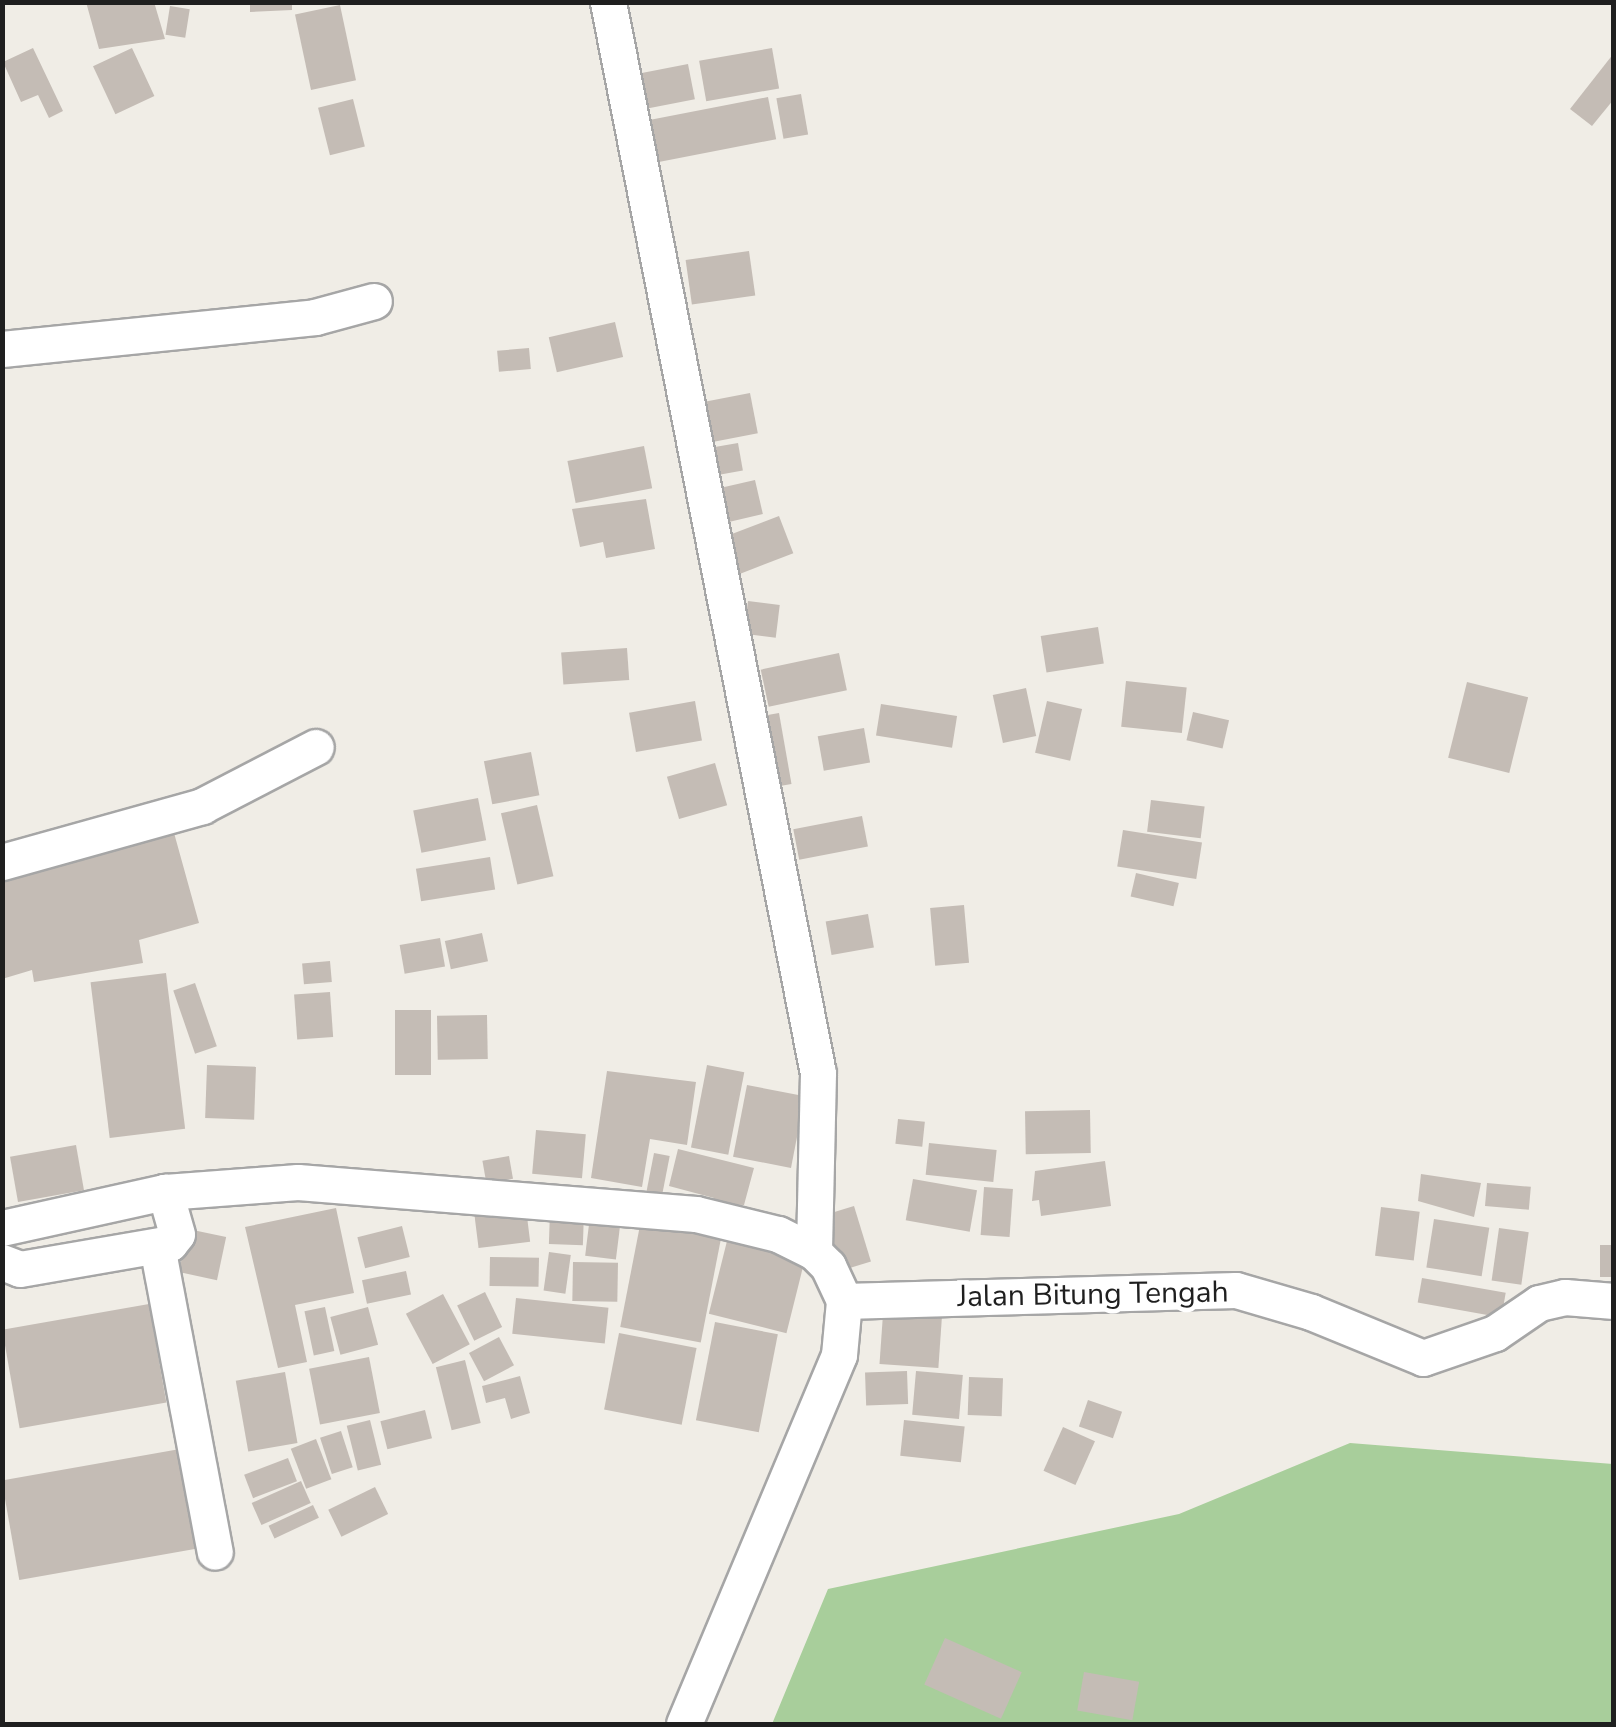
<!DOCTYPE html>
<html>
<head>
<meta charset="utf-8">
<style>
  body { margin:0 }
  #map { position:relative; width:1616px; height:1727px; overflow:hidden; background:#f0ede6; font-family:"Nunito Sans",sans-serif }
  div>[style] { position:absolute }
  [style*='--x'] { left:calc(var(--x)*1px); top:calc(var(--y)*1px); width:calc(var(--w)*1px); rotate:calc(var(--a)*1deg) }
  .forest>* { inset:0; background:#a8ce9b }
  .building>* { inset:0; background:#c4bcb5; transform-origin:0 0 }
  .roads { filter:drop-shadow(2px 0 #a6a6a6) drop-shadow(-2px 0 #a6a6a6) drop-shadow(0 2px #a6a6a6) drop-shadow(0 -2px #a6a6a6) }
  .minor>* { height:35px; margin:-17.5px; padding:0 17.5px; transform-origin:17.5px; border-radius:17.5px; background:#fff }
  span { translate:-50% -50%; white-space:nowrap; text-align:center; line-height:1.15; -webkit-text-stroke:9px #fff; paint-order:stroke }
  .street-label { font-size:30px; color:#1f1f1f }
  .frame { position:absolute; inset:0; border:5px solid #1f1f1f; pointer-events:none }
</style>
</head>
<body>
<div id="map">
  <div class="forest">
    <div style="clip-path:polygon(1350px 1443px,1613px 1464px,1613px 1724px,772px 1724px,828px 1589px,1179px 1514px)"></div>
  </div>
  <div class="building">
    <div style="clip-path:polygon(86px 2px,154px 2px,165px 39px,99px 49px)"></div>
    <div style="clip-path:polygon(250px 2px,292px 2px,292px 10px,250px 12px)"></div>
    <div style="left:340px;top:5px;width:77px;height:46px;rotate:78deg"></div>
    <div style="left:170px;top:6px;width:20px;height:29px;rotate:9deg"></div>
    <div style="clip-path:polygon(33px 48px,63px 111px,49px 118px,38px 95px,21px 102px,3px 62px)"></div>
    <div style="left:132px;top:48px;width:53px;height:43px;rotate:65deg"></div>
    <div style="left:772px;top:48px;width:41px;height:74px;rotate:80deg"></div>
    <div style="clip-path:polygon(1614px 53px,1614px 99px,1592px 126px,1570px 109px)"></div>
    <div style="left:688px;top:64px;width:36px;height:51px;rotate:79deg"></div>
    <div style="left:801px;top:94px;width:41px;height:25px;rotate:80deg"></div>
    <div style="left:768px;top:97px;width:43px;height:134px;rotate:79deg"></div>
    <div style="left:353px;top:99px;width:49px;height:36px;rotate:76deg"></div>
    <div style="left:749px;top:251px;width:45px;height:64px;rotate:82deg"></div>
    <div style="left:615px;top:322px;width:36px;height:68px;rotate:77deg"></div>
    <div style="left:529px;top:348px;width:21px;height:32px;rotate:85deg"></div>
    <div style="left:750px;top:393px;width:41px;height:54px;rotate:79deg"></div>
    <div style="left:738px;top:443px;width:28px;height:41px;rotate:80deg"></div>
    <div style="left:644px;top:446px;width:43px;height:78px;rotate:79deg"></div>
    <div style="left:755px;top:480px;width:35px;height:47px;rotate:77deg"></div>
    <div style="clip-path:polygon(646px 499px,655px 549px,606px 558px,603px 542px,580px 547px,572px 509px)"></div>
    <div style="left:779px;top:516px;width:40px;height:61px;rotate:69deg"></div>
    <div style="left:748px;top:601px;width:32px;height:33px;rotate:7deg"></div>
    <div style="left:1098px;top:627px;width:37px;height:58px;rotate:81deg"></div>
    <div style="left:627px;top:648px;width:32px;height:66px;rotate:86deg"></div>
    <div style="left:839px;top:653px;width:38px;height:80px;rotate:78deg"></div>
    <div style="left:1126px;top:681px;width:61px;height:46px;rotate:6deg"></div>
    <div style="left:1467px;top:682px;width:63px;height:78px;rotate:14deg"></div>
    <div style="left:1026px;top:688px;width:49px;height:34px;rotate:78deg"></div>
    <div style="left:695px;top:701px;width:40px;height:67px;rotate:80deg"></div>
    <div style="left:1047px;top:701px;width:36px;height:53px;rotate:13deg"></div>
    <div style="left:881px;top:704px;width:77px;height:32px;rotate:9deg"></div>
    <div style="left:1193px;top:712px;width:37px;height:29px;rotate:13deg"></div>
    <div style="left:779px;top:713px;width:72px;height:25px;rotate:80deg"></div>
    <div style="left:864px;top:728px;width:35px;height:47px;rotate:80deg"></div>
    <div style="left:531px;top:752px;width:44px;height:48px;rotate:79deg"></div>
    <div style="left:715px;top:763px;width:44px;height:50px;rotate:74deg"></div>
    <div style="left:478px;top:798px;width:43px;height:66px;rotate:79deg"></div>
    <div style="left:1151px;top:800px;width:54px;height:32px;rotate:7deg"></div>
    <div style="left:537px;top:805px;width:73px;height:37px;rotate:77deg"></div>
    <div style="left:862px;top:816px;width:31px;height:70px;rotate:79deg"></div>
    <div style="clip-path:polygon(171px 822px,199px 923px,139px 940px,143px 963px,34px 982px,32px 970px,2px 979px,2px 870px)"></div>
    <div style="left:1123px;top:830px;width:80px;height:37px;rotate:9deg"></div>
    <div style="left:490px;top:857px;width:33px;height:75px;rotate:81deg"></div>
    <div style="left:1136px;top:873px;width:44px;height:24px;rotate:13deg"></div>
    <div style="left:964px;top:905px;width:58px;height:34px;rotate:85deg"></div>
    <div style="left:868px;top:914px;width:34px;height:43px;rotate:80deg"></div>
    <div style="left:482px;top:933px;width:29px;height:38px;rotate:78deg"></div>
    <div style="left:440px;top:938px;width:29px;height:41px;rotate:80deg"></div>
    <div style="left:330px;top:961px;width:21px;height:28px;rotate:85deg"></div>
    <div style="left:166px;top:973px;width:157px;height:76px;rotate:83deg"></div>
    <div style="left:195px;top:983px;width:67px;height:23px;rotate:71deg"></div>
    <div style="left:330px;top:992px;width:45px;height:36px;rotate:86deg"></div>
    <div style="left:395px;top:1010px;width:36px;height:65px"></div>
    <div style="left:487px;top:1015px;width:44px;height:50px;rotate:89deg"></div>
    <div style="left:207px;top:1065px;width:49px;height:53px;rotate:2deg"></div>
    <div style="left:707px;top:1065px;width:38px;height:84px;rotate:11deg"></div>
    <div style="clip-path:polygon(607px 1071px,696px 1082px,687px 1145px,650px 1139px,642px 1187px,591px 1178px)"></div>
    <div style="left:747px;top:1085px;width:59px;height:73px;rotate:11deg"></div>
    <div style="left:1090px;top:1110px;width:43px;height:65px;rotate:89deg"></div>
    <div style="left:898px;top:1119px;width:27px;height:25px;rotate:6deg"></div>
    <div style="left:536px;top:1130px;width:50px;height:44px;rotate:5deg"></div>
    <div style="left:929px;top:1143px;width:68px;height:32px;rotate:6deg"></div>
    <div style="left:76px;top:1145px;width:46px;height:67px;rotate:80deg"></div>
    <div style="clip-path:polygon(678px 1149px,754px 1168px,744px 1205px,713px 1204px,714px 1198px,669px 1186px)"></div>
    <div style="left:654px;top:1153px;width:16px;height:40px;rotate:11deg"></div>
    <div style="left:509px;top:1156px;width:23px;height:27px;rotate:80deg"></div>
    <div style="clip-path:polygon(1105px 1161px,1111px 1206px,1041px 1216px,1039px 1200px,1032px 1201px,1035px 1171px)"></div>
    <div style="clip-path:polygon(1421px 1174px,1481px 1183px,1474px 1217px,1418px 1201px)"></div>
    <div style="left:913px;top:1179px;width:65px;height:42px;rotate:10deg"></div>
    <div style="left:1487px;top:1183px;width:44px;height:23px;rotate:5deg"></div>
    <div style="left:984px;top:1187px;width:29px;height:48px;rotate:4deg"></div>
    <div style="left:854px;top:1206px;width:58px;height:35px;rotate:73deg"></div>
    <div style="left:1381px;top:1207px;width:39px;height:49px;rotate:7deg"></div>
    <div style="clip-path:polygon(336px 1208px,354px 1293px,295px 1305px,307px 1362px,278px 1368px,245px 1227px)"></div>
    <div style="left:526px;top:1208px;width:34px;height:52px;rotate:83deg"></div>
    <div style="left:591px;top:1208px;width:31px;height:48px;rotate:7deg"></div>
    <div style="left:550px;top:1212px;width:34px;height:32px;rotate:2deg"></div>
    <div style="left:642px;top:1215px;width:82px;height:114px;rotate:11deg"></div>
    <div style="left:1434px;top:1219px;width:56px;height:49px;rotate:9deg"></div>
    <div style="left:402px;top:1226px;width:32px;height:46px;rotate:76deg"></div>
    <div style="left:1499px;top:1228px;width:30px;height:53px;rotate:8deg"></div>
    <div style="left:188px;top:1229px;width:39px;height:44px;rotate:12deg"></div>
    <div style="left:727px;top:1241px;width:80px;height:75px;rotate:14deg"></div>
    <div style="left:1600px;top:1245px;width:14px;height:32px"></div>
    <div style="left:549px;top:1252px;width:22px;height:39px;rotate:8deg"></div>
    <div style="left:490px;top:1257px;width:49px;height:29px;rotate:1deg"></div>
    <div style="left:573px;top:1262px;width:45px;height:39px;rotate:1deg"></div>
    <div style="left:406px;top:1271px;width:24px;height:45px;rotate:78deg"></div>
    <div style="left:1422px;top:1278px;width:85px;height:25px;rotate:10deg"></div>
    <div style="left:485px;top:1292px;width:39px;height:31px;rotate:64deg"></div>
    <div style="left:443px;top:1294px;width:57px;height:42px;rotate:62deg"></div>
    <div style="left:516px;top:1298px;width:93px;height:36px;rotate:6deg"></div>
    <div style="left:149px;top:1304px;width:100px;height:149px;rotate:80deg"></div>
    <div style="left:325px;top:1307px;width:45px;height:21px;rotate:78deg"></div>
    <div style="left:368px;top:1307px;width:39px;height:39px;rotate:75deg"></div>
    <div style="left:883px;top:1314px;width:59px;height:50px;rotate:4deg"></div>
    <div style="left:715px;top:1322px;width:64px;height:100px;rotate:11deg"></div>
    <div style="left:619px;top:1333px;width:79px;height:78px;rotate:11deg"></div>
    <div style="left:499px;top:1337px;width:32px;height:34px;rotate:62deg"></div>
    <div style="left:369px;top:1357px;width:57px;height:61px;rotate:79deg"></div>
    <div style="left:465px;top:1360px;width:65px;height:30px;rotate:76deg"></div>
    <div style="left:907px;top:1371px;width:33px;height:42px;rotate:88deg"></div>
    <div style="left:916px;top:1371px;width:47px;height:44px;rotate:5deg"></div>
    <div style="left:285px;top:1372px;width:72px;height:50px;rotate:80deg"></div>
    <div style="clip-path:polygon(520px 1376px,530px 1413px,511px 1419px,505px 1398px,486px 1403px,482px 1386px)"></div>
    <div style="left:969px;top:1377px;width:34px;height:38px;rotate:2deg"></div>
    <div style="left:1088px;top:1400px;width:36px;height:28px;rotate:19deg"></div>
    <div style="left:425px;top:1410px;width:29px;height:46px;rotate:76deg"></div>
    <div style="left:370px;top:1420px;width:46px;height:24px;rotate:76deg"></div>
    <div style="left:904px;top:1420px;width:61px;height:36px;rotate:6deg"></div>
    <div style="left:1063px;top:1427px;width:35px;height:48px;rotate:24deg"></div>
    <div style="left:341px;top:1431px;width:38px;height:22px;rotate:72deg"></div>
    <div style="left:316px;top:1439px;width:43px;height:27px;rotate:69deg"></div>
    <div style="left:180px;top:1449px;width:101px;height:181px;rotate:80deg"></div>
    <div style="left:288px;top:1458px;width:25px;height:47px;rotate:69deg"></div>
    <div style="left:301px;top:1481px;width:24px;height:54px;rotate:66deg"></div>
    <div style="left:375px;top:1487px;width:30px;height:52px;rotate:64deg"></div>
    <div style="left:313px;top:1505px;width:14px;height:49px;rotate:65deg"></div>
    <div style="left:945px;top:1638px;width:84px;height:51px;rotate:24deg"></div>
    <div style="left:1084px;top:1672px;width:56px;height:39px;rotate:10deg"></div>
  </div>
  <div class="roads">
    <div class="minor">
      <div style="--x:608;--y:2;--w:1091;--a:78.91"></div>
      <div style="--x:818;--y:1073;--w:179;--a:91.3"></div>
      <div style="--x:2;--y:349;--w:315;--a:-5.8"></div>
      <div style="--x:315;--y:317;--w:61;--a:-15.2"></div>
      <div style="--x:2;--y:862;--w:208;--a:-15.6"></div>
      <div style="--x:202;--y:806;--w:128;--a:-27.4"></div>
      <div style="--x:2;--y:1228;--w:167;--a:-12.5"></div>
      <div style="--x:165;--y:1192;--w:133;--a:-4.3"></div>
      <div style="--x:298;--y:1182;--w:399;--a:4.6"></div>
      <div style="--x:696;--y:1214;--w:84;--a:13.7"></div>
      <div style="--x:778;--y:1234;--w:40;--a:26.6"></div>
      <div style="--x:814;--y:1252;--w:20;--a:45"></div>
      <div style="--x:828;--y:1266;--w:38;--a:65"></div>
      <div style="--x:844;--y:1301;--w:54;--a:95.3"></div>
      <div style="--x:839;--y:1355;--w:400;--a:112.8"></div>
      <div style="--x:157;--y:1246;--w:311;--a:79.3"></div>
      <div style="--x:2;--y:1262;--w:19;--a:21"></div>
      <div style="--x:20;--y:1269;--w:152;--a:-9.8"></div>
      <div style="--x:170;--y:1243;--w:11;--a:-52"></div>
      <div style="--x:177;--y:1234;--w:44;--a:-105.9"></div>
      <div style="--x:844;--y:1301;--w:392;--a:-1.6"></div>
      <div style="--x:1236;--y:1290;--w:78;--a:16.3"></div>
      <div style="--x:1311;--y:1312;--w:121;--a:22.3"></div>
      <div style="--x:1423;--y:1358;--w:76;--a:-19.1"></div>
      <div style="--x:1495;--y:1333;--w:53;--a:-34.3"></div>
      <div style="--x:1539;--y:1303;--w:27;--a:-13"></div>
      <div style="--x:1565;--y:1297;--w:49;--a:4.7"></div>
    </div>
  </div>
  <div class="street-label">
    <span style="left:1093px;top:1295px;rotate:-1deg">Jalan Bitung Tengah</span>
  </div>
  <div class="frame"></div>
</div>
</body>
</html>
